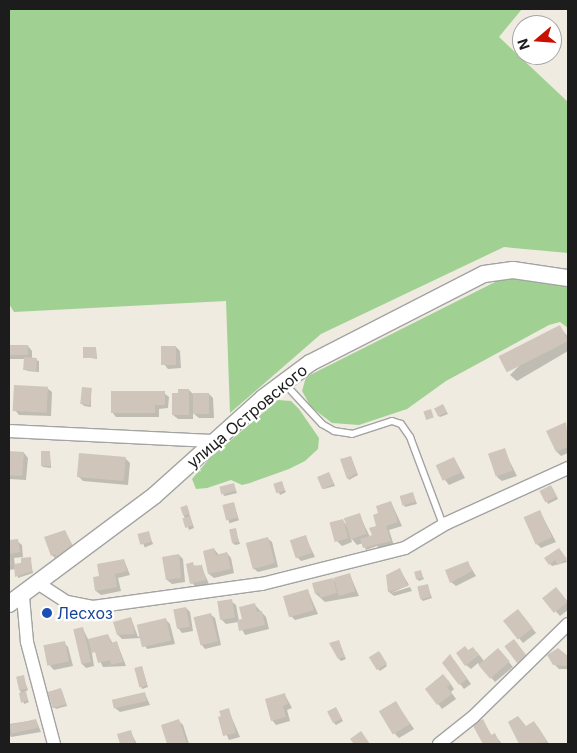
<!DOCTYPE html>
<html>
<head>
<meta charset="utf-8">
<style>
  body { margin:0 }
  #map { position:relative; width:577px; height:753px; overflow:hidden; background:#efebe1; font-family:Inter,sans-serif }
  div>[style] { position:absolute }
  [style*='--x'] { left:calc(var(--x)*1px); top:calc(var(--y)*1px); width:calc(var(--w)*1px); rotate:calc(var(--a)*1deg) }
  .forest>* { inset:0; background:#a0d193 }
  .shadow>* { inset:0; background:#0003; transform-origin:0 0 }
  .building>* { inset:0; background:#cfc5ba; transform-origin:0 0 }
  .roads { filter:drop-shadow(1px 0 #a3a3a3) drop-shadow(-1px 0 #a3a3a3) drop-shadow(0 1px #a3a3a3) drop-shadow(0 -1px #a3a3a3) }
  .service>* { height:6px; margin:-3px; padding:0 3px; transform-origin:3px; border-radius:3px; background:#fff }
  .minor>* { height:12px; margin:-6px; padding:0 6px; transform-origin:6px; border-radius:6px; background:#fff }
  .tertiary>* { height:16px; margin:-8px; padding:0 8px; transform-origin:8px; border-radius:8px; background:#fff }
  .dots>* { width:14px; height:14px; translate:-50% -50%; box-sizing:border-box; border:2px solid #fff; border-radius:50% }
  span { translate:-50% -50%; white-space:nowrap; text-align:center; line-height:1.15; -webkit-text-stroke:4.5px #fff; paint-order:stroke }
  .street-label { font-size:16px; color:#1c1c1c }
  .transit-label { font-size:16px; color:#164399 }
  .left { translate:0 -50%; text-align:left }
  .frame { position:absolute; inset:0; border:10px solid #1c1c1c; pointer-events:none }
  .north { position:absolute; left:512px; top:15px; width:50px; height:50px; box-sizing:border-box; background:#fff; border:1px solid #a4a4a4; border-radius:50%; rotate:252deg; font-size:14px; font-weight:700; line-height:20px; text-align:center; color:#1c1c1c }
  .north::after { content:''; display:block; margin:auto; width:18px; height:22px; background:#c91000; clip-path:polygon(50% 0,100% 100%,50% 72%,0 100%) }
</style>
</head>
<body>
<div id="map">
  <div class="forest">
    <div style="clip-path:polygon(9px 9px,522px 9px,499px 37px,568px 102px,568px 253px,504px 247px,321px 334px,230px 413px,226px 301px,14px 312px,9px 304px)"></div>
    <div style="clip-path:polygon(503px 278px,568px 286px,568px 328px,560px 322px,549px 325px,446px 381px,407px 409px,359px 425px,332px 423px,311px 407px,302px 391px,306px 377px)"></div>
    <div style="clip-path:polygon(278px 400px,291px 401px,299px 409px,319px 438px,318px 449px,305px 461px,289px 469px,250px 483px,242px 485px,231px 480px,207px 488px,196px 489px,192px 479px,210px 458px)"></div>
  </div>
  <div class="shadow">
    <div style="clip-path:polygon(559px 326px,568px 337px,568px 351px,517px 381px,510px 375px)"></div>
    <div style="clip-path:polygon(28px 346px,32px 351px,32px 359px,39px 361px,39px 372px,27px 371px,25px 359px,9px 359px,9px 347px)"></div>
    <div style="clip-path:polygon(176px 347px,180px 351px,181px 368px,168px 369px,164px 364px)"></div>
    <div style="clip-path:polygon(96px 348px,97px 359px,85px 357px)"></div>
    <div style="clip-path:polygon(47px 388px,52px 392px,51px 416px,19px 415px,15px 410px)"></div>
    <div style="clip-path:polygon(91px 389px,91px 407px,84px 406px,82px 404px)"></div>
    <div style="clip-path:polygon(189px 390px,193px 394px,209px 394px,213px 398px,214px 418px,199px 418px,193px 413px,193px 419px,178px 419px,173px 415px,179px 394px)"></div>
    <div style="clip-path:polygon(164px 393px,169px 397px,168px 408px,159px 409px,159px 417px,116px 417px,112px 412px)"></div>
    <div style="clip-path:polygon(443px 406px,448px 414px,440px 417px,438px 415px)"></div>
    <div style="clip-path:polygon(566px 423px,568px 453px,561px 456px,557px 452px)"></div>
    <div style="clip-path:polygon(504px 450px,517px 476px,502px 481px,497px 477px)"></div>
    <div style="clip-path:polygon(9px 452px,24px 453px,28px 458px,26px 480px,9px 479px)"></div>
    <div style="clip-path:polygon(50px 453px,51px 468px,43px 467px,41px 465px)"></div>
    <div style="clip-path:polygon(351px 457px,358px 475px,349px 480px,348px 478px)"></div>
    <div style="clip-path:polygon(125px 458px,130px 463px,128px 485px,83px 481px,79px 477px)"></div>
    <div style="clip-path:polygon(454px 458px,465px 478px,449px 485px,445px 480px)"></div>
    <div style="clip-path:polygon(329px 473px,335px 486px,324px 489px,322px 487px)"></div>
    <div style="clip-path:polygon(281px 483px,286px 492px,280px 495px,275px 485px)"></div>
    <div style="clip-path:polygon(234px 485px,237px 493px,225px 496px,223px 495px)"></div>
    <div style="clip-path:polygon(553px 489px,558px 499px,548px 504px,547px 502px)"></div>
    <div style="clip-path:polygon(413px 494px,417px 504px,405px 507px,404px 505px)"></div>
    <div style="clip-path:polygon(391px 502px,402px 526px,389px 530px,394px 546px,381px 550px,377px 546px,366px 550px,363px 543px,357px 545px,351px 538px,352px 542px,342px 546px,337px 541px,342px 520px,348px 527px,359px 514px,370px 537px,373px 536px,380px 514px)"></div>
    <div style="left:234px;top:504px;width:17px;height:10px;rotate:73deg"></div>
    <div style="clip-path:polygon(187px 507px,194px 528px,189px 530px,184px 516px)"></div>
    <div style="clip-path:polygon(540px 512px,556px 542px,541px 548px,537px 544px)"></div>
    <div style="clip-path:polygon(235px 530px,240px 544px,235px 545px,233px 543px)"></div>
    <div style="clip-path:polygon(65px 531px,76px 552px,56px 559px,52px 555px)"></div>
    <div style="left:148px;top:532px;width:13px;height:9px;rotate:67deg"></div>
    <div style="clip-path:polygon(305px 536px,315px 557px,301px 561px,297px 557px)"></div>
    <div style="clip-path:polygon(267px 538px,272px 542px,278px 567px,258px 572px,253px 568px)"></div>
    <div style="clip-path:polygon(17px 541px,22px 545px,23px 557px,14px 558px,15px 566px,30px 558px,33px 573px,18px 578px,16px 569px,9px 570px,9px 543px)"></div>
    <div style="clip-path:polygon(214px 549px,219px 555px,227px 553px,231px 558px,234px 573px,214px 578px,209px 574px)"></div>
    <div style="clip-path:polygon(561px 551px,567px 562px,552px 566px,550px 564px)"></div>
    <div style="clip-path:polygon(179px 555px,183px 559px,185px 582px,172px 584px,167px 580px)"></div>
    <div style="clip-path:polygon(124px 560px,130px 575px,118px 578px,121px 591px,101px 595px,96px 591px,101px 577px)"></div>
    <div style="clip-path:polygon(468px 563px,476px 576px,456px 586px,451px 582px)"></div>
    <div style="clip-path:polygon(187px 565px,201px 566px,209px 584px,196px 587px,192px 583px)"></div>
    <div style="clip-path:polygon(400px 570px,409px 585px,391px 593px,410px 587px,412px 591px,394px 596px,389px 592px,387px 576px)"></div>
    <div style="clip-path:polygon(420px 571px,424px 579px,419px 581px,417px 579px)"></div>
    <div style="clip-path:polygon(350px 575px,359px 596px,325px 602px,316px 594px,333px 579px,337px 583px)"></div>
    <div style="clip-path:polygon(427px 585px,432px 598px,423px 601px,421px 599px)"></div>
    <div style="clip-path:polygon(308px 591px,318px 614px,295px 620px,291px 616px)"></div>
    <div style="clip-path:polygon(560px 593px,568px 603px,568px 610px,560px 616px,544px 598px)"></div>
    <div style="clip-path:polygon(231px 601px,236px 605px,239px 621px,244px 620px,254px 604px,266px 617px,269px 629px,245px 635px,238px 622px,226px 624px,222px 620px)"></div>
    <div style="clip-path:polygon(186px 608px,190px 612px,193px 631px,182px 633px,178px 628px)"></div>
    <div style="clip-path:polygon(210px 614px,215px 618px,221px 645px,205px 649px,201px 644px)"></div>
    <div style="clip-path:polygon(522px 615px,536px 633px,523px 643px,505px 621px)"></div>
    <div style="clip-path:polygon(131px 618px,138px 637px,166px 620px,170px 624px,175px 644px,147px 649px,141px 638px,122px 639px,118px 635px)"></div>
    <div style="clip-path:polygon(83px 629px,89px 641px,108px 635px,113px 644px,117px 643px,126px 666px,103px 667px,90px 641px,94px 666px,86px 668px,82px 664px)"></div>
    <div style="clip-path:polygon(338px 641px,346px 659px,341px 661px,339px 659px)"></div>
    <div style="clip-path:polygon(64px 643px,68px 647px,73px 666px,54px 670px,50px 666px)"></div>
    <div style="clip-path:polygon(469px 651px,477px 652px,484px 661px,502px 654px,513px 667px,495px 682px,478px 663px,471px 669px,466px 665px)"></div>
    <div style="clip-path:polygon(381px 654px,387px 666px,380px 671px,378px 669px)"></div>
    <div style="clip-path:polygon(565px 657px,568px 657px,568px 669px,559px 669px,554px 664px)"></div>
    <div style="clip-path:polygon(454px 660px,471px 684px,464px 689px,460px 684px)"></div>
    <div style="clip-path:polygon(142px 667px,148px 687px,142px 689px,135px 669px)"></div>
    <div style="clip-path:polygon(23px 677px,28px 690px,24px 692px,29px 702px,24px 704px,20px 690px)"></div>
    <div style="clip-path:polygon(448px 680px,454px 689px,451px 692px,456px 699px,442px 709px,427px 689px)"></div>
    <div style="clip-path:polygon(62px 691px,67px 706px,56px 709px,54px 707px)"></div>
    <div style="clip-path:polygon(145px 694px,150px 705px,120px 712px,115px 708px)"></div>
    <div style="clip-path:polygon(285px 695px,292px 708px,287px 710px,290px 721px,276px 725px,272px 720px)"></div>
    <div style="clip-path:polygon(396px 703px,414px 729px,399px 738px,395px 734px)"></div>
    <div style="clip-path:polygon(228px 709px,240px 737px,229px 740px,219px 718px)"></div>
    <div style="clip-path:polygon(337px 711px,343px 721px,336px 725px,334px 723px)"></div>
    <div style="clip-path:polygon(36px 720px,41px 732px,11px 737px,9px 734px,9px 724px)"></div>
    <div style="clip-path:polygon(482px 720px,492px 736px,495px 735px,502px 744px,484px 744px,474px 725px)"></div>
    <div style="clip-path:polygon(179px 721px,183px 725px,189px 744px,169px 744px,163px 726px)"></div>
    <div style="clip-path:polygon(534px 723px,538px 727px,549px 744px,521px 744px,515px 734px)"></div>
    <div style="clip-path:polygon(130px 731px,137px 744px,121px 744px,118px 735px)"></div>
  </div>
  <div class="building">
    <div style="left:560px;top:325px;width:18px;height:69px;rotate:63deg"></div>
    <div style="left:9px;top:345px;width:19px;height:10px"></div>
    <div style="left:161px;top:346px;width:15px;height:19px"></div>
    <div style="left:83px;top:347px;width:13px;height:11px"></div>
    <div style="left:24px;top:357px;width:13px;height:13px;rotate:4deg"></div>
    <div style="left:14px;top:385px;width:34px;height:26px;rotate:3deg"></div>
    <div style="left:82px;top:387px;width:10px;height:17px;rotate:6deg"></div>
    <div style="clip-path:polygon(178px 389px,189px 389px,189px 415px,172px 415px,172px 393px,178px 393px)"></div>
    <div style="clip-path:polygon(111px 391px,165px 391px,165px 405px,155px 405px,155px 413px,111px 413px)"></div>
    <div style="left:193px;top:393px;width:16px;height:21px"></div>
    <div style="left:443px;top:404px;width:9px;height:10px;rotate:63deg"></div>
    <div style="left:431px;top:409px;width:9px;height:8px;rotate:72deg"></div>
    <div style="clip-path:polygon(566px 422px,568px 447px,556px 452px,546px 431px)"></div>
    <div style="left:505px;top:448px;width:24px;height:18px;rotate:71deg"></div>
    <div style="left:9px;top:451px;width:15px;height:24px;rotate:4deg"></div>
    <div style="left:41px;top:451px;width:9px;height:15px"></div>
    <div style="left:79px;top:453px;width:47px;height:24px;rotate:5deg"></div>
    <div style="clip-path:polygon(351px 456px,357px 473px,347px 479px,340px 459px)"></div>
    <div style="left:454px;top:457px;width:17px;height:20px;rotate:66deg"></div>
    <div style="left:329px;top:472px;width:13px;height:13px;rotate:67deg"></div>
    <div style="left:282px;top:481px;width:10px;height:9px;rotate:73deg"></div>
    <div style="left:234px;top:483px;width:8px;height:15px;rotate:76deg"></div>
    <div style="left:551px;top:485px;width:13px;height:13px;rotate:63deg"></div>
    <div style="left:413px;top:492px;width:10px;height:14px;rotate:73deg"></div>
    <div style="clip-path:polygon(391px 501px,398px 522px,386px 526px,391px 541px,363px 548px,360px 539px,372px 535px,369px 528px,376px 526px,373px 515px,378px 513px,376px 506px)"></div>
    <div style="left:234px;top:502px;width:16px;height:12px;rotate:76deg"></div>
    <div style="left:187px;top:505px;width:9px;height:7px;rotate:72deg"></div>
    <div style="left:540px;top:510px;width:30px;height:18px;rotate:66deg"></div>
    <div style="left:360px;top:513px;width:22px;height:17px;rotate:72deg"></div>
    <div style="left:190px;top:516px;width:10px;height:8px;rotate:73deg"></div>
    <div style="left:343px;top:519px;width:20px;height:14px;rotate:75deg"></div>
    <div style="left:236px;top:528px;width:14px;height:7px;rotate:78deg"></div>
    <div style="clip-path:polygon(65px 530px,73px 547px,56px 558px,55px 554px,51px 556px,44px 537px)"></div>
    <div style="left:149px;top:531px;width:11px;height:12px;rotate:75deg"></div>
    <div style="left:306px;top:535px;width:19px;height:17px;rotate:72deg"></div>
    <div style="left:268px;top:537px;width:27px;height:23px;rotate:75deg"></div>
    <div style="clip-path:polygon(18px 539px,20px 552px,10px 554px,11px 565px,9px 565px,9px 540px)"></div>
    <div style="clip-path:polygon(214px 548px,216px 555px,227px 552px,231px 569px,208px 574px,203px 551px)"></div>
    <div style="clip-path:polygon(559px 548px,567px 559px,558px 565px,555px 560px,549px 565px,544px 558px)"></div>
    <div style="clip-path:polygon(179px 554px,181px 578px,166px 580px,162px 557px)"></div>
    <div style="clip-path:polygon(31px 557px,32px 571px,15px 577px,14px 564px,21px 563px,21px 558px)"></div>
    <div style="clip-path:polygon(124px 559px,127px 571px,115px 574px,117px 587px,95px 591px,93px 577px,99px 576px,97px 564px)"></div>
    <div style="clip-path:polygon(468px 561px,472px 571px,450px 583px,445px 570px)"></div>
    <div style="clip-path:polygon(193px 562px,194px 566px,202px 565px,206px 580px,190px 584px,186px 564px)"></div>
    <div style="clip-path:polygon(400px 568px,408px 586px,388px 592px,386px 575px)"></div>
    <div style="left:421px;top:570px;width:8px;height:7px;rotate:76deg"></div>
    <div style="left:350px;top:573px;width:19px;height:17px;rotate:74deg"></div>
    <div style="clip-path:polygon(333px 578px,337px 593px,320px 598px,319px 593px,315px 594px,312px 583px)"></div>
    <div style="left:428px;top:584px;width:13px;height:11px;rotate:77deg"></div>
    <div style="left:556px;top:587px;width:19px;height:18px;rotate:51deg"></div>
    <div style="left:308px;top:589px;width:22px;height:26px;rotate:74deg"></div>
    <div style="left:232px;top:599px;width:19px;height:15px;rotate:81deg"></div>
    <div style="clip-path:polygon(255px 603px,257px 612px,262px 611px,265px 625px,239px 631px,237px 620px,242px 619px,239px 607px)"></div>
    <div style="left:186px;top:607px;width:20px;height:13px;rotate:79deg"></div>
    <div style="left:518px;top:609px;width:24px;height:19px;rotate:52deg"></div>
    <div style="left:211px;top:613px;width:29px;height:18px;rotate:76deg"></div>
    <div style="clip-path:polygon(131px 617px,135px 634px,117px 635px,113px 622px)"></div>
    <div style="left:166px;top:618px;width:23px;height:30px;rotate:77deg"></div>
    <div style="left:83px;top:627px;width:36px;height:10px;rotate:77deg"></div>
    <div style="clip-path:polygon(108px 634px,111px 643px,117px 641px,123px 662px,111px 665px,110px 660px,98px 663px,95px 652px,92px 653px,88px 639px)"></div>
    <div style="left:514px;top:639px;width:21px;height:12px;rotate:53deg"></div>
    <div style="clip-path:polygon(339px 640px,345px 657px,338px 659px,329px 643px)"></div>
    <div style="left:65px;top:641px;width:21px;height:22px;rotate:79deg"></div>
    <div style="clip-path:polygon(465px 646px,468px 650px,473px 647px,479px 655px,465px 666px,456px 653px)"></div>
    <div style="left:498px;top:648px;width:18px;height:26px;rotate:49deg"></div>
    <div style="clip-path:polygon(558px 648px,568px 656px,568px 666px,553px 665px,547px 655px)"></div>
    <div style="left:379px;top:651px;width:15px;height:12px;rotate:58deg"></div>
    <div style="clip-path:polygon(450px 654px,467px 679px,459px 685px,442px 663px)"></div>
    <div style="left:142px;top:666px;width:20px;height:8px;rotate:75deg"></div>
    <div style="clip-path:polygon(443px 674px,451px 684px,447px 687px,452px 694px,437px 705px,425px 689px)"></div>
    <div style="left:24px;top:675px;width:14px;height:8px;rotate:78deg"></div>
    <div style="left:61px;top:688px;width:17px;height:14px;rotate:73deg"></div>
    <div style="clip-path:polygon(26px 691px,28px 700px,21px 703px,19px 693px)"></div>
    <div style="left:145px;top:692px;width:9px;height:34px;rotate:77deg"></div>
    <div style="clip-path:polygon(285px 693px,288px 704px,283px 706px,286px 717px,271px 721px,265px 699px)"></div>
    <div style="left:396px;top:701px;width:27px;height:20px;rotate:59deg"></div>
    <div style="left:336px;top:707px;width:13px;height:10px;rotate:63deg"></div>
    <div style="clip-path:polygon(229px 708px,236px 733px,223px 736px,218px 717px,221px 716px,219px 711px)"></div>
    <div style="clip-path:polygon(518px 716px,526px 726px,534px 721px,547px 742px,519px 744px,508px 722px)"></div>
    <div style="left:36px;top:719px;width:9px;height:27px;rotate:77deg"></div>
    <div style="clip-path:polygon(179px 719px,187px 744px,167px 744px,161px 725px)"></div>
    <div style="clip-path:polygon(483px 719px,491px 735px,495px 733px,500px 744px,483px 744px,472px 724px)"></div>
    <div style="clip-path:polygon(131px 730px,135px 744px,120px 744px,117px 734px)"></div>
    <div style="clip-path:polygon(361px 731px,370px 744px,354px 744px,350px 739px)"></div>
  </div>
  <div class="roads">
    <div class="service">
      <div style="--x:285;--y:384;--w:54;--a:47.2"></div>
      <div style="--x:322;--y:424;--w:14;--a:30"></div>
      <div style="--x:334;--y:431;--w:18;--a:9"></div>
      <div style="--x:352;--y:434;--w:42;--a:-18"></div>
      <div style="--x:392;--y:421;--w:9;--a:18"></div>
      <div style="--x:401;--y:424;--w:16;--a:55"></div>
      <div style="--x:410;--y:437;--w:94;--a:69.4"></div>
    </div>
    <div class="minor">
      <div style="--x:9;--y:431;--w:207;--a:2.8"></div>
      <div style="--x:39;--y:584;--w:33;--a:33"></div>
      <div style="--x:67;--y:602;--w:26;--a:11"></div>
      <div style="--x:93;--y:607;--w:171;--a:-7.8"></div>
      <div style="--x:262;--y:584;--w:147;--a:-14.1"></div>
      <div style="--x:405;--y:548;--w:49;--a:-30.8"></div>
      <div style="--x:447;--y:523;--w:133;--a:-24.4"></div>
      <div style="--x:23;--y:597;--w:45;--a:84.9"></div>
      <div style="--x:27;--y:642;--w:106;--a:75.2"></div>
      <div style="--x:439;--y:744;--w:43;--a:-38.5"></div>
      <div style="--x:473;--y:717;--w:133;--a:-44.4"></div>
    </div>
    <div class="tertiary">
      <div style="--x:9;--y:604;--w:182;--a:-36.7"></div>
      <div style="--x:155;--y:495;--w:145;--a:-41.9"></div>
      <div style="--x:263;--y:398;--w:59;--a:-36.7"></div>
      <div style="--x:310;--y:363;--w:195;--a:-27.1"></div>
      <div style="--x:484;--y:274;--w:29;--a:-8"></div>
      <div style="--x:513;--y:270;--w:56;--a:8.3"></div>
    </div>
  </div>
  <div class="dots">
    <div style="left:47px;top:613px;background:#1a4fb4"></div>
  </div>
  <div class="street-label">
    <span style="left:247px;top:416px;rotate:-40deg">улица Островского</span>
  </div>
  <div class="transit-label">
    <span class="left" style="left:57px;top:613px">Лесхоз</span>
  </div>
  <div class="frame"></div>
  <div class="north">N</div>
</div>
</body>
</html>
